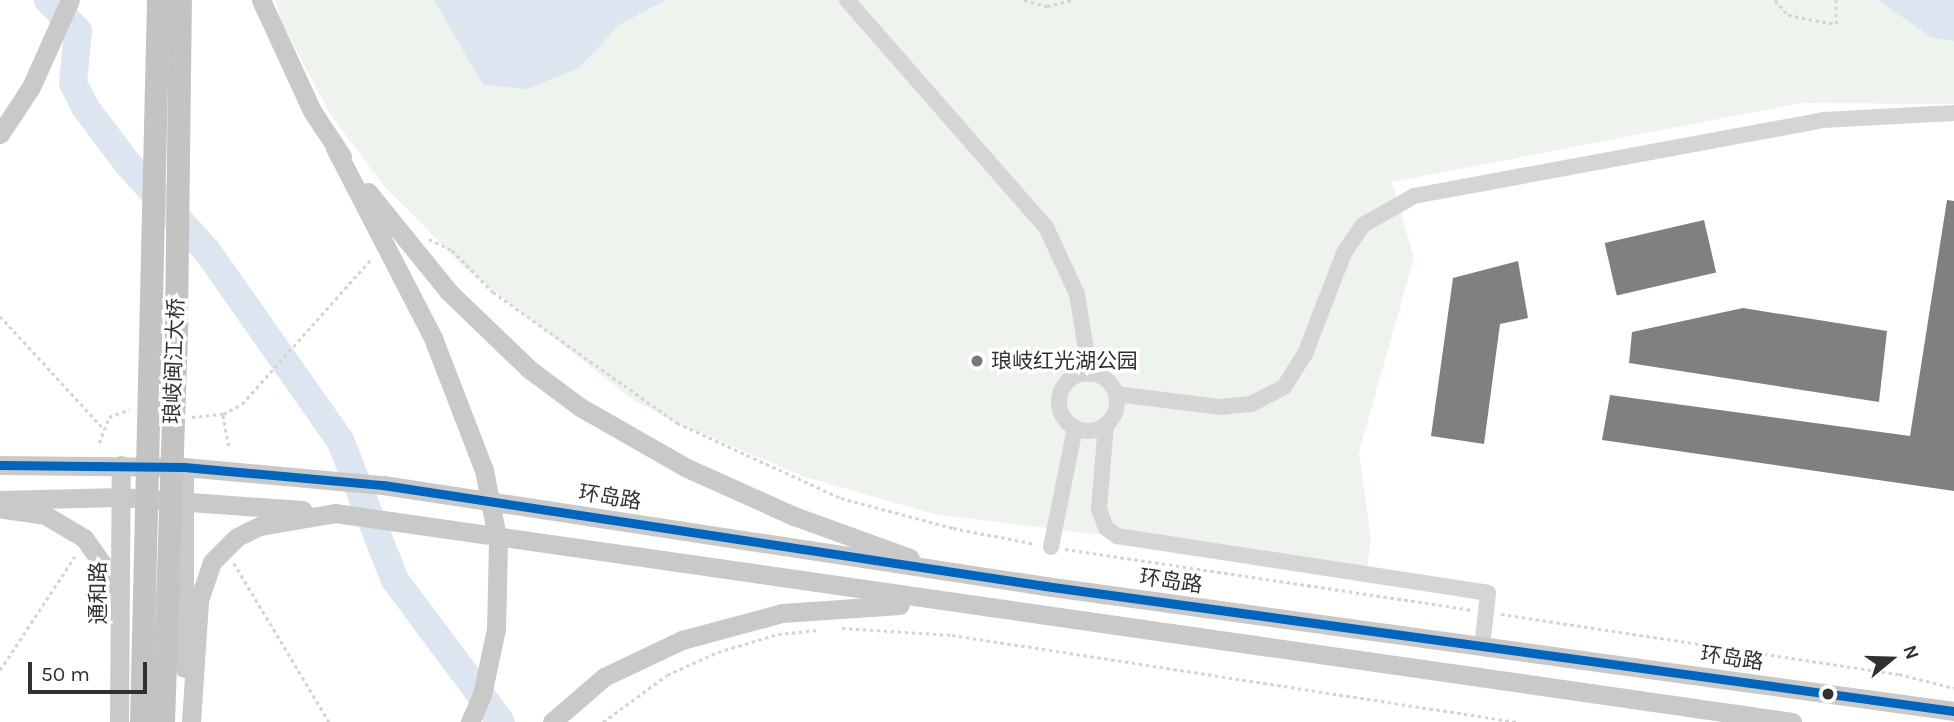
<!DOCTYPE html>
<html>
<head>
<meta charset="utf-8">
<style>
  body { margin:0 }
  #map { position:relative; width:1954px; height:722px; overflow:hidden; background:#fff; font-family:Karla,"Noto Sans SC",sans-serif }
  div>[style] { position:absolute }
  [style*='--x'] { left:calc(var(--x)*1px); top:calc(var(--y)*1px); width:calc(var(--w)*1px); rotate:calc(var(--a)*1deg) }
  .green>* { inset:0; background:#eff3ed }
  .water>* { inset:0; background:#dde6f0 }
  .river>* { height:28px; margin:-14px; padding:0 14px; transform-origin:14px; border-radius:14px; background:#dde6f0 }
  .building>* { inset:0; background:#808080; transform-origin:0 0 }
  .path>* { height:2.5px; margin-top:-1.25px; transform-origin:0; background:repeating-linear-gradient(90deg,#d4d4d4 0 3.5px,transparent 0 7px) }
  .minor>* { height:16px; margin:-8px; padding:0 8px; transform-origin:8px; border-radius:8px; background:#d5d5d5 }
  .minor>.ring { margin:-8px; padding:0; box-sizing:content-box; background:none; border:16px solid #d5d5d5; border-radius:50% }
  .major>* { height:19px; margin:-9.5px; padding:0 9.5px; transform-origin:9.5px; border-radius:9.5px; background:#c9c9c9 }
  .major-bridge>* { height:19px; margin:-9.5px; padding:0 9.5px; transform-origin:9.5px; border-radius:9.5px; background:#c9c9c9 }
  .highway-bridge>* { height:23px; margin:-11.5px; padding:0 11.5px; transform-origin:11.5px; border-radius:11.5px; background:#c3c3c3 }
  .bus-1>* { height:9px; margin:-4.5px; padding:0 4.5px; transform-origin:4.5px; border-radius:4.5px; background:#0065bd }
  .dots>* { width:19px; height:19px; translate:-50% -50%; box-sizing:border-box; border:4px solid #fff; border-radius:50% }
  span { translate:-50% -50%; white-space:nowrap; text-align:center; line-height:1.15; -webkit-text-stroke:7px #fff; paint-order:stroke }
  .street-label { font-size:21px; color:#313131 }
  .poi-label { font-size:21px; color:#313131 }
  .left { translate:0 -50%; text-align:left }
  .north { position:absolute; left:1856px; top:624px; width:70px; height:70px; -webkit-text-stroke:5px #fff; paint-order:stroke; rotate:71deg; font-size:19px; font-weight:700; line-height:28px; text-align:center; color:#313131 }
  .north::after { content:''; display:block; margin:auto; width:24px; height:32px; background:#313131; clip-path:polygon(50% 0,100% 100%,50% 72%,0 100%) }
  .scale { position:absolute; left:28px; top:662px; width:119px; height:32px; box-sizing:border-box; border:4px solid #313131; border-top:0; padding-left:9px; font-size:21px; line-height:24px; white-space:nowrap; color:#313131; -webkit-text-stroke:5px #fff; paint-order:stroke }
</style>
</head>
<body>
<div id="map">
  <div class="green">
    <div style="clip-path:polygon(276px 0,1954px 0,1954px 104px,1802px 103px,1392px 182px,1414px 258px,1359px 452px,1371px 540px,1367px 568px,934px 514px,805px 477px,677px 423px,632px 399px,466px 269px,384px 186px,330px 114px,281px 21px)"></div>
  </div>
  <div class="water">
    <div style="clip-path:polygon(434px 0,666px 0,619px 25px,579px 68px,527px 89px,483px 85px)"></div>
    <div style="clip-path:polygon(1878px 0,1954px 0,1954px 41px,1932px 38px)"></div>
  </div>
  <div class="river">
    <div style="--x:48;--y:0;--w:43;--a:45.9"></div>
    <div style="--x:78;--y:31;--w:52;--a:95.5"></div>
    <div style="--x:73;--y:83;--w:27;--a:63"></div>
    <div style="--x:85;--y:107;--w:71;--a:53"></div>
    <div style="--x:128;--y:164;--w:118;--a:47.8"></div>
    <div style="--x:207;--y:251;--w:231;--a:54.9"></div>
    <div style="--x:340;--y:440;--w:150;--a:68.6"></div>
    <div style="--x:395;--y:580;--w:177;--a:53.3"></div>
  </div>
  <div class="building">
    <div style="clip-path:polygon(1947px 200px,1954px 201px,1954px 491px,1602px 440px,1610px 395px,1910px 436px)"></div>
    <div style="left:1704px;top:220px;width:54px;height:102px;rotate:77deg"></div>
    <div style="clip-path:polygon(1518px 261px,1528px 318px,1500px 324px,1484px 444px,1431px 436px,1453px 278px)"></div>
    <div style="clip-path:polygon(1743px 308px,1887px 331px,1879px 402px,1629px 363px,1632px 332px)"></div>
  </div>
  <div class="path">
    <div style="--x:1024;--y:0;--w:24;--a:15"></div>
    <div style="--x:1047;--y:6;--w:26;--a:-13"></div>
    <div style="--x:1775;--y:0;--w:20;--a:49"></div>
    <div style="--x:1788;--y:15;--w:49;--a:10.6"></div>
    <div style="--x:1836;--y:24;--w:24;--a:-90"></div>
    <div style="--x:429;--y:239;--w:25;--a:26"></div>
    <div style="--x:452;--y:250;--w:59;--a:45.7"></div>
    <div style="--x:493;--y:292;--w:226;--a:35.4"></div>
    <div style="--x:677;--y:423;--w:180;--a:24.6"></div>
    <div style="--x:841;--y:498;--w:116;--a:15"></div>
    <div style="--x:953;--y:528;--w:84;--a:11"></div>
    <div style="--x:0;--y:316;--w:151;--a:47.4"></div>
    <div style="--x:223;--y:415;--w:32;--a:79"></div>
    <div style="--x:192;--y:417;--w:31;--a:-6"></div>
    <div style="--x:223;--y:414;--w:21;--a:-28"></div>
    <div style="--x:242;--y:404;--w:195;--a:-48.3"></div>
    <div style="--x:99;--y:443;--w:28;--a:-69"></div>
    <div style="--x:109;--y:417;--w:22;--a:-21"></div>
    <div style="--x:1065;--y:549;--w:411;--a:8.5"></div>
    <div style="--x:234;--y:563;--w:185;--a:59.1"></div>
    <div style="--x:1501;--y:614;--w:402;--a:8.6"></div>
    <div style="--x:1899;--y:674;--w:57;--a:14.3"></div>
    <div style="--x:842;--y:628;--w:110;--a:3.6"></div>
    <div style="--x:952;--y:635;--w:572;--a:8.75"></div>
    <div style="--x:0;--y:670;--w:136;--a:-56.7"></div>
    <div style="--x:603;--y:722;--w:79;--a:-36.3"></div>
    <div style="--x:667;--y:675;--w:56;--a:-24.3"></div>
    <div style="--x:718;--y:652;--w:63;--a:-16.7"></div>
    <div style="--x:778;--y:634;--w:40;--a:-5.7"></div>
  </div>
  <div class="minor">
    <div style="--x:847;--y:0;--w:302;--a:48.8"></div>
    <div style="--x:1046;--y:227;--w:74;--a:65.2"></div>
    <div style="--x:1077;--y:294;--w:81;--a:80.8"></div>
    <div class="ring" style="left:1059px;top:373px;width:42px;height:42px"></div>
    <div style="--x:1116;--y:394;--w:106;--a:7.1"></div>
    <div style="--x:1221;--y:407;--w:30;--a:-6"></div>
    <div style="--x:1251;--y:404;--w:37;--a:-27"></div>
    <div style="--x:1284;--y:387;--w:39;--a:-58"></div>
    <div style="--x:1305;--y:354;--w:108;--a:-68.9"></div>
    <div style="--x:1344;--y:253;--w:34;--a:-56"></div>
    <div style="--x:1363;--y:225;--w:59;--a:-29.6"></div>
    <div style="--x:1414;--y:196;--w:416;--a:-10.5"></div>
    <div style="--x:1823;--y:120;--w:131;--a:-3.1"></div>
    <div style="--x:1106;--y:425;--w:84;--a:94.8"></div>
    <div style="--x:1099;--y:509;--w:20;--a:70"></div>
    <div style="--x:1106;--y:528;--w:14;--a:36"></div>
    <div style="--x:1117;--y:536;--w:375;--a:8.7"></div>
    <div style="--x:1488;--y:593;--w:54;--a:96.3"></div>
    <div style="--x:1051;--y:547;--w:121;--a:-78.6"></div>
  </div>
  <div class="major">
    <div style="--x:0;--y:134;--w:56;--a:-56.6"></div>
    <div style="--x:31;--y:87;--w:95;--a:-65.9"></div>
    <div style="--x:529;--y:369;--w:64;--a:36.7"></div>
    <div style="--x:580;--y:407;--w:123;--a:29.7"></div>
    <div style="--x:687;--y:468;--w:117;--a:24.2"></div>
    <div style="--x:794;--y:516;--w:123;--a:19.9"></div>
    <div style="--x:0;--y:465;--w:184;--a:0.6"></div>
    <div style="--x:184;--y:467;--w:200;--a:5.2"></div>
    <div style="--x:383;--y:485;--w:670;--a:8.67"></div>
    <div style="--x:1045;--y:586;--w:918;--a:7.83"></div>
    <div style="--x:0;--y:500;--w:120;--a:-1.4"></div>
    <div style="--x:120;--y:497;--w:183;--a:4.1"></div>
    <div style="--x:4;--y:509;--w:41;--a:8.3"></div>
    <div style="--x:45;--y:515;--w:45;--a:30.5"></div>
    <div style="--x:84;--y:538;--w:42;--a:54.8"></div>
    <div style="--x:108;--y:572;--w:24;--a:73"></div>
    <div style="--x:184;--y:668;--w:201;--a:-90"></div>
    <div style="--x:119;--y:722;--w:257;--a:-89.6"></div>
    <div style="--x:191;--y:722;--w:122;--a:-86.2"></div>
    <div style="--x:199;--y:600;--w:40;--a:-71.1"></div>
    <div style="--x:212;--y:562;--w:35;--a:-45"></div>
    <div style="--x:237;--y:537;--w:25;--a:-26"></div>
    <div style="--x:260;--y:526;--w:76;--a:-9.8"></div>
    <div style="--x:335;--y:513;--w:1472;--a:8.16"></div>
    <div style="--x:552;--y:722;--w:69;--a:-40.9"></div>
    <div style="--x:604;--y:677;--w:86;--a:-25.4"></div>
    <div style="--x:682;--y:640;--w:104;--a:-15.1"></div>
    <div style="--x:782;--y:613;--w:118;--a:-3.9"></div>
  </div>
  <div class="major-bridge">
    <div style="--x:261;--y:0;--w:122;--a:65.3"></div>
    <div style="--x:312;--y:111;--w:54;--a:56.3"></div>
    <div style="--x:335;--y:148;--w:214;--a:62.7"></div>
    <div style="--x:433;--y:338;--w:142;--a:68.9"></div>
    <div style="--x:484;--y:470;--w:73;--a:79"></div>
    <div style="--x:498;--y:542;--w:87;--a:91.3"></div>
    <div style="--x:496;--y:629;--w:67;--a:102"></div>
    <div style="--x:482;--y:695;--w:30;--a:114"></div>
    <div style="--x:368;--y:192;--w:129;--a:51"></div>
    <div style="--x:449;--y:292;--w:111;--a:43.9"></div>
  </div>
  <div class="highway-bridge">
    <div style="--x:141;--y:722;--w:722;--a:-88.65"></div>
    <div style="--x:163;--y:722;--w:401;--a:-88.1"></div>
    <div style="--x:176;--y:321;--w:321;--a:-89.3"></div>
  </div>
  <div class="bus-1">
    <div style="--x:0;--y:465;--w:184;--a:0.6"></div>
    <div style="--x:184;--y:467;--w:200;--a:5.2"></div>
    <div style="--x:383;--y:485;--w:670;--a:8.67"></div>
    <div style="--x:1045;--y:586;--w:918;--a:7.83"></div>
  </div>
  <div class="dots">
    <div style="left:977px;top:361px;background:#797979"></div>
    <div style="left:1828px;top:694px;background:#313131"></div>
  </div>
  <div class="street-label">
    <span style="left:174px;top:361px;rotate:-88deg">琅岐闽江大桥</span>
    <span style="left:610px;top:497px;rotate:9deg">环岛路</span>
    <span style="left:1171px;top:581px;rotate:8deg">环岛路</span>
    <span style="left:98px;top:593px;rotate:-90deg">通和路</span>
    <span style="left:1732px;top:658px;rotate:8deg">环岛路</span>
  </div>
  <div class="poi-label">
    <span class="left" style="left:991px;top:361px">琅岐红光湖公园</span>
  </div>
  <div class="north">N</div>
  <div class="scale">50 m</div>
</div>
</body>
</html>
